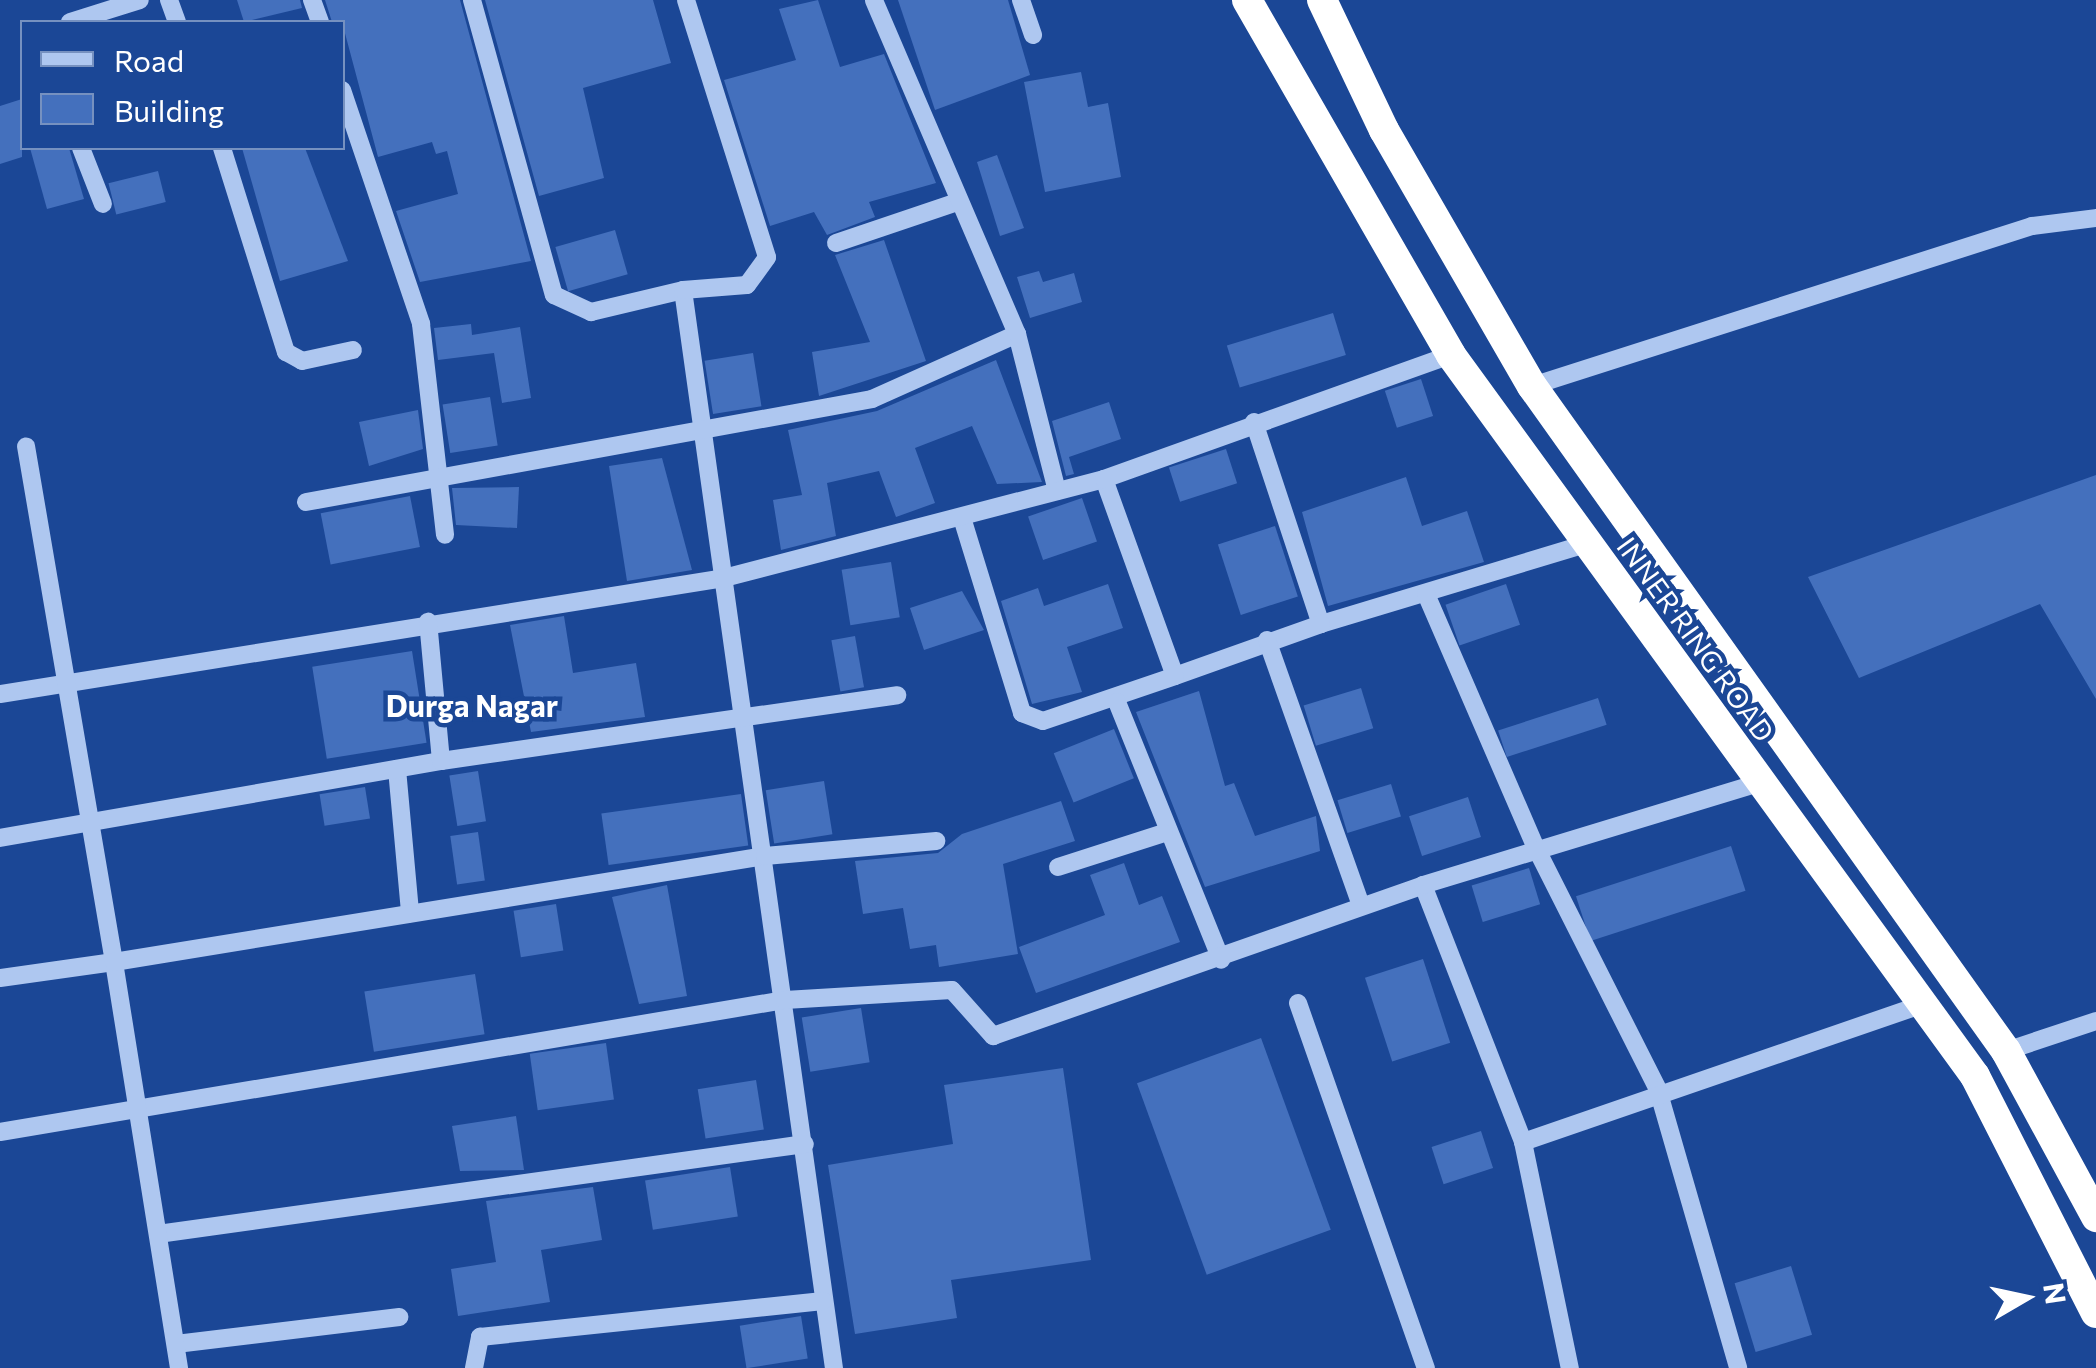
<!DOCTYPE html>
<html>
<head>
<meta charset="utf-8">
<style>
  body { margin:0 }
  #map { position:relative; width:2096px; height:1368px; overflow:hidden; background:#1b4796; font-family:Commissioner,sans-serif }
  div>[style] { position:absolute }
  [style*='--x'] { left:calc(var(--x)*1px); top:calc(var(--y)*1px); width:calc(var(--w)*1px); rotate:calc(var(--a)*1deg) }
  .building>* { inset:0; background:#4470bd; transform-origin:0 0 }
  .minor>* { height:18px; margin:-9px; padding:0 9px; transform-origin:9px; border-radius:9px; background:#aec7f0 }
  .highway>* { height:30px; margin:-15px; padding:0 15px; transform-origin:15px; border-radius:15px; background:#fff }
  span { translate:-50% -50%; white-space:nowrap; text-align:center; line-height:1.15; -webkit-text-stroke:9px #1b4796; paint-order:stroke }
  .street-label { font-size:28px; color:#fff }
  .neighbourhood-label { font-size:30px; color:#fff; font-weight:700 }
  .legend { position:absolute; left:20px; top:20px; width:325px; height:130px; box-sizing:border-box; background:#1b4796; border:2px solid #7691c0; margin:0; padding:12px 18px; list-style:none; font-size:30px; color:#fff }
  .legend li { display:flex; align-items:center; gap:20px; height:50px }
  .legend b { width:50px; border:2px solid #7691c0 }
  .north { position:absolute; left:1976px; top:1248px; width:100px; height:100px; -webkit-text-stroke:8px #1b4796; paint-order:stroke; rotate:81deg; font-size:28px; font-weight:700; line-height:40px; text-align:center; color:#fff }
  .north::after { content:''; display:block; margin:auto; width:35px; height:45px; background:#fff; clip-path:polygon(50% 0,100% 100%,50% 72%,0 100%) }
</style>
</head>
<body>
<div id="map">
  <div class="building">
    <div style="clip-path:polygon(237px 0,300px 0,302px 8px,244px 22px)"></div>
    <div style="clip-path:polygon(325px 0,460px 0,531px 261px,420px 282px,396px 211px,458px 194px,447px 151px,436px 154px,432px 142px,378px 157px,342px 22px,332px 22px)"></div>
    <div style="clip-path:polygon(485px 0,653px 0,671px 63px,583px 88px,604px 178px,539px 196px)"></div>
    <div style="clip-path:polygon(818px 0,840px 67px,884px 54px,936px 183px,869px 202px,875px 217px,827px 235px,814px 212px,770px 226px,724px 80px,796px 60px,779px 9px)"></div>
    <div style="clip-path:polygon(898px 0,1008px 0,1030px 75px,935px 110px)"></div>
    <div style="clip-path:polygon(1081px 72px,1088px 107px,1108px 103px,1121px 177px,1045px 192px,1024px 82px)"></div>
    <div style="clip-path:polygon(22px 99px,22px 157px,0 164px,0 106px)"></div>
    <div style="clip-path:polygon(30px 148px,69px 148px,84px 199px,47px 209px)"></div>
    <div style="clip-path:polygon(242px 148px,305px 148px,348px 261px,280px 281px)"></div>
    <div style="clip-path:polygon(997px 155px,1024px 228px,1000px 236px,977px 162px)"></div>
    <div style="left:158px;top:171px;width:32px;height:51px;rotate:76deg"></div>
    <div style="left:615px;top:230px;width:46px;height:62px;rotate:74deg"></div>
    <div style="clip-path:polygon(884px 240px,926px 361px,819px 396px,812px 352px,870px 342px,835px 255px)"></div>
    <div style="clip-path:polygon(1039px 271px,1043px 282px,1074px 273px,1082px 302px,1030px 318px,1017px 277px)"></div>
    <div style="left:1333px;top:313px;width:44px;height:111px;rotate:73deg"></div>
    <div style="clip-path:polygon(471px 324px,472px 335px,520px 327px,531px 398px,502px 403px,494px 353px,438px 360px,434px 328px)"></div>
    <div style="left:753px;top:353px;width:54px;height:49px;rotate:81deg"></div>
    <div style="clip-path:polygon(996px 360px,1042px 482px,997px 484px,972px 426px,915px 448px,935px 503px,896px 517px,879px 471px,827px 483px,836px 536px,781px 550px,773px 500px,802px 495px,788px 430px,877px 411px)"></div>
    <div style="left:1421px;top:379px;width:39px;height:38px;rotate:72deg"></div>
    <div style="left:490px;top:397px;width:49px;height:48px;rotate:81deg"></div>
    <div style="clip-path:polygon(1109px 402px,1121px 439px,1069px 457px,1074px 474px,1066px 476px,1052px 421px)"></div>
    <div style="clip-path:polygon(418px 410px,423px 449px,369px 466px,359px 422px)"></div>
    <div style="left:1226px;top:449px;width:36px;height:60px;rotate:72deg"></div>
    <div style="clip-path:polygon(662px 458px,692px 570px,627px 581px,609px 466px)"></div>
    <div style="clip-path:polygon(2096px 475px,2096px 699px,2040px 604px,1859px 678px,1808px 577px)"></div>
    <div style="clip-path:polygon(1406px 477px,1422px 526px,1467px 511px,1484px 562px,1328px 606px,1302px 512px)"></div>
    <div style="clip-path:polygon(519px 487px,517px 528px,456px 525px,452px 488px)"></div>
    <div style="left:410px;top:496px;width:52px;height:91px;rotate:79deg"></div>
    <div style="left:1082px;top:498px;width:46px;height:57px;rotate:71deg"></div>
    <div style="left:1275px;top:526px;width:74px;height:60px;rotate:72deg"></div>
    <div style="left:891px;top:562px;width:56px;height:50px;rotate:81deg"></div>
    <div style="clip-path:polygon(1108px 584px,1123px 628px,1067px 647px,1082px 692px,1032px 704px,1001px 601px,1038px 588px,1044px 606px)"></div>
    <div style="left:1506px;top:584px;width:43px;height:64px;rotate:71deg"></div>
    <div style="clip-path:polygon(962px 591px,984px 630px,924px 650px,910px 608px)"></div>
    <div style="clip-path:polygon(564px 616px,573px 673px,636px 663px,645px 717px,531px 732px,510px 625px)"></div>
    <div style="left:855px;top:636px;width:52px;height:24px;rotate:80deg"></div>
    <div style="left:412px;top:651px;width:93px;height:101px;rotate:81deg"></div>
    <div style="left:1361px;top:688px;width:42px;height:60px;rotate:73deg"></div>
    <div style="clip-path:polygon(1199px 691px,1225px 786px,1234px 783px,1255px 836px,1316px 816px,1320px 851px,1205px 887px,1136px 712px)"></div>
    <div style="left:1598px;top:698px;width:28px;height:105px;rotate:72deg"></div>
    <div style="left:1114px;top:729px;width:53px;height:65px;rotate:68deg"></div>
    <div style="left:478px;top:771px;width:51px;height:29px;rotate:81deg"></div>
    <div style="left:824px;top:781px;width:54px;height:59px;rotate:81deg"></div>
    <div style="left:1391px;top:784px;width:34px;height:56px;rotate:73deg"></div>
    <div style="left:365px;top:787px;width:32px;height:46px;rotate:81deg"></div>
    <div style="left:741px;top:794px;width:52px;height:141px;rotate:82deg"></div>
    <div style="left:1468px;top:797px;width:42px;height:62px;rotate:72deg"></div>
    <div style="clip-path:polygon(1061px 801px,1075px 841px,1003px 864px,1018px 954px,939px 967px,936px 945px,910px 949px,903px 908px,863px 914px,855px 861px,938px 853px,962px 834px)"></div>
    <div style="left:478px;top:832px;width:49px;height:28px;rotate:82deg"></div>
    <div style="left:1731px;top:846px;width:47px;height:163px;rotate:72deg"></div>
    <div style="clip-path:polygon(1124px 863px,1139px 905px,1162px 896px,1180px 942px,1036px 993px,1019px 947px,1105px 915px,1090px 875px)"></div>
    <div style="left:1529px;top:868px;width:38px;height:60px;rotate:73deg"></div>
    <div style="clip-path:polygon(667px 885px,687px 996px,639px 1004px,612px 897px)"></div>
    <div style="left:556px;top:904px;width:47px;height:43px;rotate:81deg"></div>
    <div style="left:1423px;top:959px;width:88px;height:61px;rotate:72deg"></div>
    <div style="left:475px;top:974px;width:61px;height:112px;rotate:81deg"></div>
    <div style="left:861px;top:1008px;width:55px;height:60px;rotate:81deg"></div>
    <div style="left:1261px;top:1038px;width:204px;height:132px;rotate:70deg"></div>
    <div style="left:606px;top:1043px;width:57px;height:77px;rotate:82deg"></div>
    <div style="clip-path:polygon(1063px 1068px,1091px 1260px,951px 1280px,957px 1318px,855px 1334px,828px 1165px,953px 1144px,944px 1085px)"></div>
    <div style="left:756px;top:1080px;width:50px;height:59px;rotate:81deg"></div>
    <div style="clip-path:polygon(516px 1116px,524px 1170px,460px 1171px,452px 1126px)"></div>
    <div style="left:1481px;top:1131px;width:39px;height:52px;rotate:72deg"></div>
    <div style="left:730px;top:1167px;width:50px;height:86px;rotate:81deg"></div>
    <div style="clip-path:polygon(593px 1187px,602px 1240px,541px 1250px,550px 1302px,458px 1316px,451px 1269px,496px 1262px,486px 1201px)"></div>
    <div style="left:1791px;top:1266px;width:72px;height:59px;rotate:73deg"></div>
    <div style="left:801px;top:1316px;width:43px;height:62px;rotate:81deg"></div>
  </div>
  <div class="minor">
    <div style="--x:169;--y:0;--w:23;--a:70"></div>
    <div style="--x:312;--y:0;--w:23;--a:70"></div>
    <div style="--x:472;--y:0;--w:306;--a:74.5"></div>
    <div style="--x:554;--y:295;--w:41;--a:24.7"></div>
    <div style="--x:591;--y:312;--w:95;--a:-13.4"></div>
    <div style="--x:683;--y:290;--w:1089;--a:82.03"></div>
    <div style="--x:1021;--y:0;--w:37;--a:71"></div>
    <div style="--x:70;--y:22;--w:73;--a:-17.4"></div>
    <div style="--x:342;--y:90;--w:247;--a:71.3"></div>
    <div style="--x:421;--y:324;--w:212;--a:83.5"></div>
    <div style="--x:81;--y:148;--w:60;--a:68.6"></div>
    <div style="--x:222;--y:148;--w:214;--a:72.6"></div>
    <div style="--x:286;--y:352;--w:18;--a:29"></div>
    <div style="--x:302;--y:361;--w:52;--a:-12.2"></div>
    <div style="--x:836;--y:243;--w:125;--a:-18.7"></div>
    <div style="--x:683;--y:290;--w:64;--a:-4.5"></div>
    <div style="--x:747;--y:285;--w:34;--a:-54"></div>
    <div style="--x:767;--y:257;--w:269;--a:-107.5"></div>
    <div style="--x:1017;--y:334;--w:162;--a:75.7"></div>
    <div style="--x:1532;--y:386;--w:525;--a:-17.74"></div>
    <div style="--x:2032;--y:226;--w:64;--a:-7.1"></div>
    <div style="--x:1254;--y:422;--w:213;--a:71.7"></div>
    <div style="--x:1321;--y:624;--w:277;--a:-16.8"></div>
    <div style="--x:1104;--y:479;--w:209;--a:70.2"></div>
    <div style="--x:1175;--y:676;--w:155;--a:-19.6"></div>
    <div style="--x:306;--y:502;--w:575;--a:-10.31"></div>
    <div style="--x:872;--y:399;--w:159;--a:-24.1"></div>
    <div style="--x:1017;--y:334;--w:363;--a:-113.2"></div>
    <div style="--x:963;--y:521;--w:201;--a:72.9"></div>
    <div style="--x:1022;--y:713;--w:22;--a:21"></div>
    <div style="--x:1043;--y:721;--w:139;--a:-18.8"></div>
    <div style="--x:1426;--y:594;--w:277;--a:66.6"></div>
    <div style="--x:1536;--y:848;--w:271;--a:63.2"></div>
    <div style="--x:1658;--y:1090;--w:289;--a:73.9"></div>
    <div style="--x:1267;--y:640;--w:282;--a:70.5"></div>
    <div style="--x:0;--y:694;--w:733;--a:-9.1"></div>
    <div style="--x:724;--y:578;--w:393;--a:-14.6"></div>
    <div style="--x:1104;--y:479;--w:368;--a:-19.7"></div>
    <div style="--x:1117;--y:702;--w:278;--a:68"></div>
    <div style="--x:441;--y:761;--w:461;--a:-8.2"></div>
    <div style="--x:397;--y:769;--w:145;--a:84.8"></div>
    <div style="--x:0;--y:838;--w:448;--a:-9.9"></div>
    <div style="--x:441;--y:761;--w:140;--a:-95.3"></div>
    <div style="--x:1058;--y:867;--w:111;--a:-17.8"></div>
    <div style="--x:1423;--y:885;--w:276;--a:68.7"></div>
    <div style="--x:1523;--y:1142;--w:231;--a:78.3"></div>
    <div style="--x:0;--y:978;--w:115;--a:-8"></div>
    <div style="--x:114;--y:962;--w:523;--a:-99.68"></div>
    <div style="--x:1298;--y:1003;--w:387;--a:70.7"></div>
    <div style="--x:2006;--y:1051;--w:95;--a:-18.4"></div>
    <div style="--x:0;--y:1132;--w:796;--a:-9.55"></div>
    <div style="--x:785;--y:1000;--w:167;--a:-3.4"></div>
    <div style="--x:952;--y:990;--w:62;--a:48.3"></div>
    <div style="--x:993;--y:1036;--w:456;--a:-19.3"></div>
    <div style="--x:1423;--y:885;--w:353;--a:-16.9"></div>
    <div style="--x:1523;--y:1142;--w:426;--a:-19"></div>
    <div style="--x:158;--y:1234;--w:653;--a:-7.92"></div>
    <div style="--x:176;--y:1344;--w:225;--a:-6.9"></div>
    <div style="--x:179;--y:1368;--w:411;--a:-99.1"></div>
    <div style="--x:114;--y:962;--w:660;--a:-9.25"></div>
    <div style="--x:765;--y:856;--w:172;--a:-5"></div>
    <div style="--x:474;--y:1368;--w:32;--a:-79"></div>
    <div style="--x:480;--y:1337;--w:345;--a:-6"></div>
  </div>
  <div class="highway">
    <div style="--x:1247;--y:0;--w:409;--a:60.1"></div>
    <div style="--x:1451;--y:355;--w:891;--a:53.99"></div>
    <div style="--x:1975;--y:1076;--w:266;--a:63"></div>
    <div style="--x:1322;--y:0;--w:144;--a:64.5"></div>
    <div style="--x:1384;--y:130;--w:296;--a:60"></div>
    <div style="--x:1532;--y:386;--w:817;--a:54.52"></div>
    <div style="--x:2006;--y:1051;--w:189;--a:61.5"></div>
  </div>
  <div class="street-label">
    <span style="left:1696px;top:639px;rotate:54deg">INNER RING ROAD</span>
  </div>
  <div class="neighbourhood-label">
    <span style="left:472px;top:705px">Durga Nagar</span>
  </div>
  <ul class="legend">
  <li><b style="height:12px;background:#aec7f0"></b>Road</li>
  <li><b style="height:28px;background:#4470bd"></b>Building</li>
  </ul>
  <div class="north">N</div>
</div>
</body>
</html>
